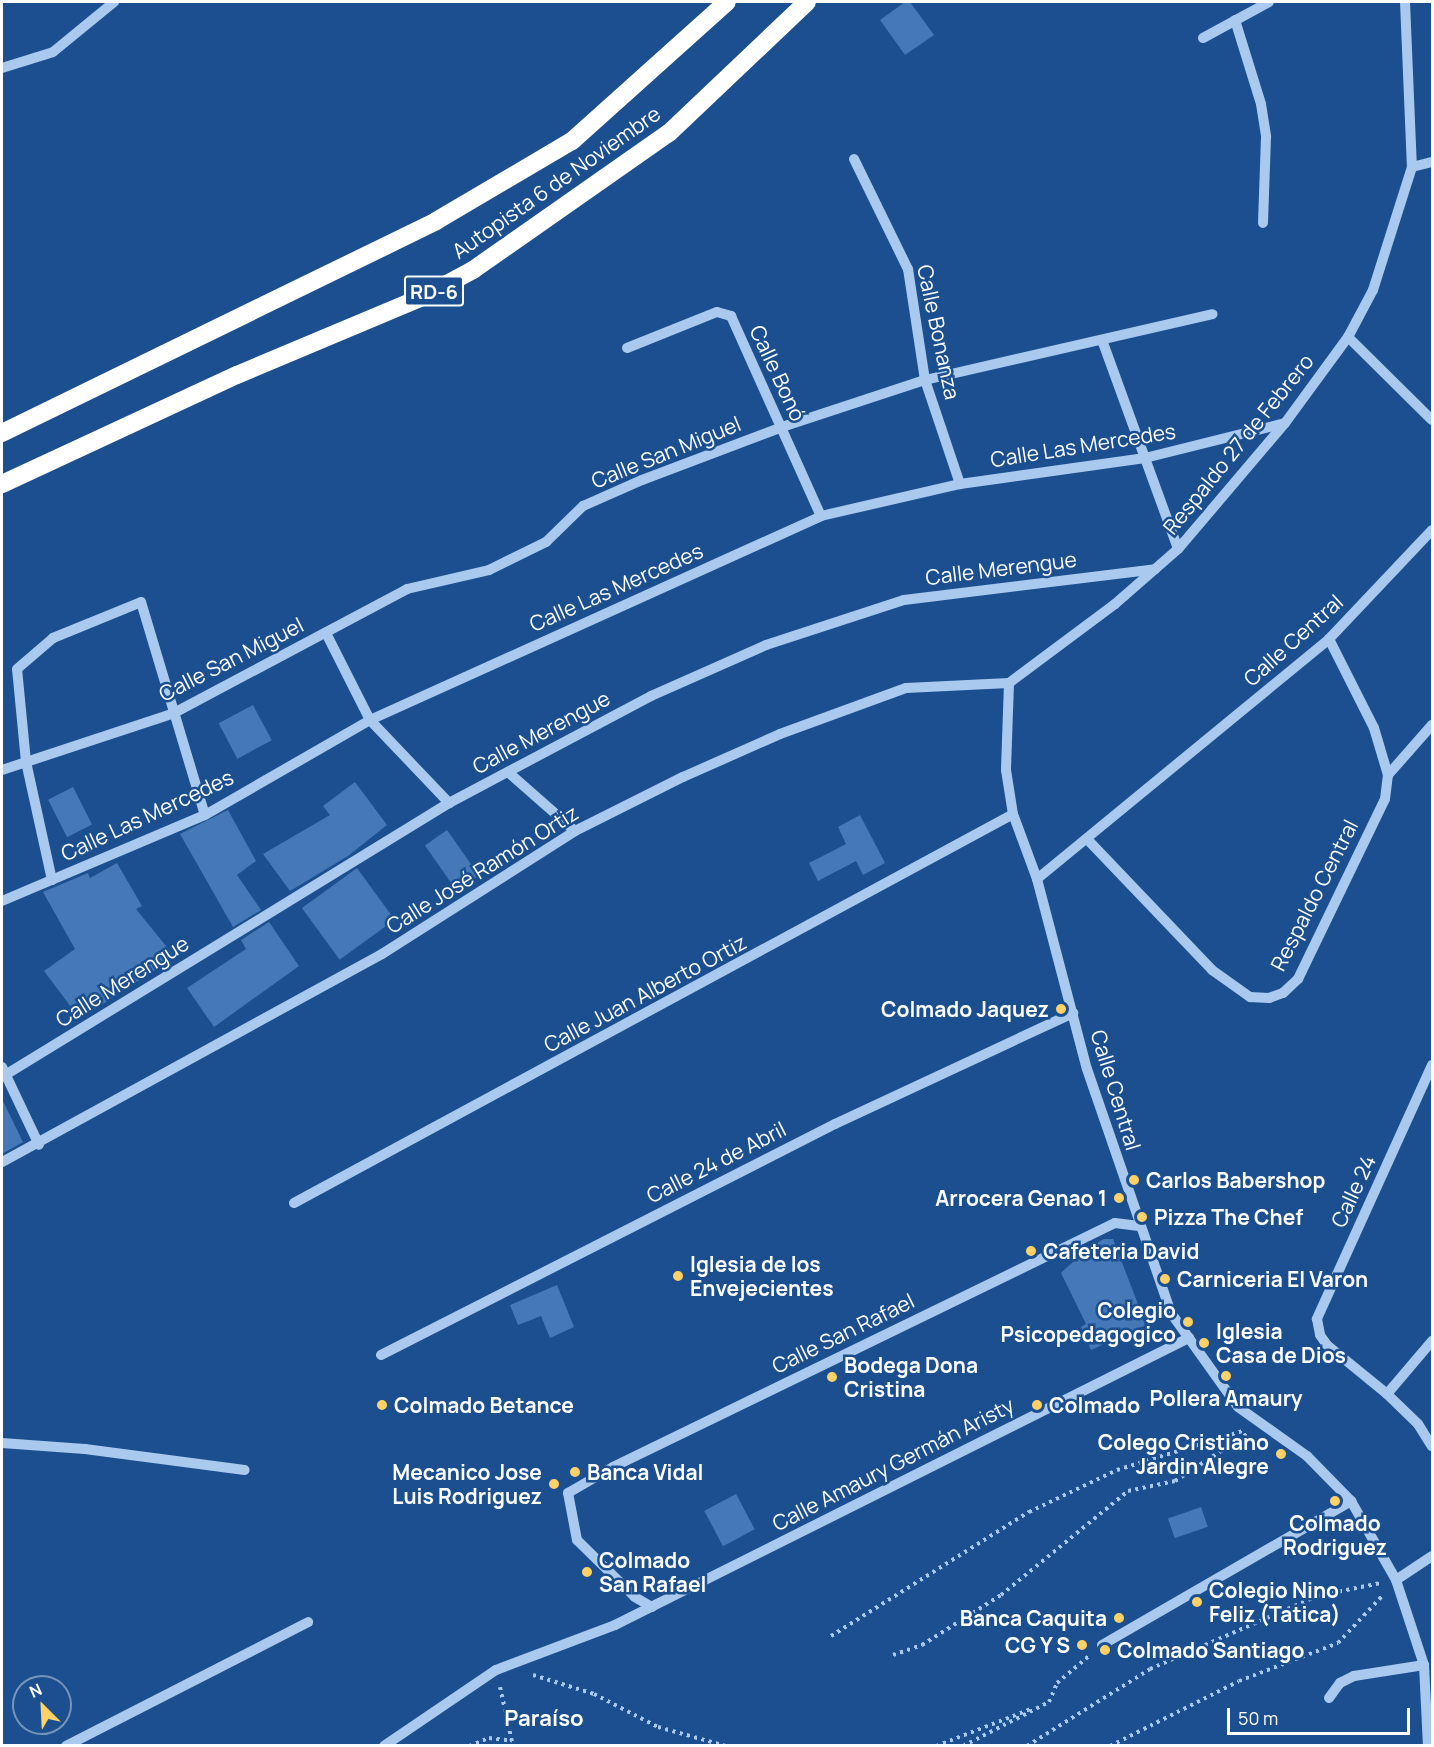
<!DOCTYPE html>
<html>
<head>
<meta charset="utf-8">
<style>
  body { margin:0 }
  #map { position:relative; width:1434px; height:1747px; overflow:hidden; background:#1b4f8f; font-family:Manrope,sans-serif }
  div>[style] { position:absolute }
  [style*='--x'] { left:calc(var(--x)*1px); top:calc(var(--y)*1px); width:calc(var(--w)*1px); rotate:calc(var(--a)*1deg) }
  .building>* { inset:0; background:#4478b7; transform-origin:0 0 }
  .path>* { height:4px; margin-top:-2px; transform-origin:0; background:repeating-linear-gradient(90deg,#a9c9ee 0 3px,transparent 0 7.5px) }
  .minor>* { height:10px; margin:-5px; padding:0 5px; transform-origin:5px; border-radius:5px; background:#a9c9ee }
  .highway>* { height:18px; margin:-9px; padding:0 9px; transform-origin:9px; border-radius:9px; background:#fff }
  .dots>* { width:16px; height:16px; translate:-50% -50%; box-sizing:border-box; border:3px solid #1b4f8f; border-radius:50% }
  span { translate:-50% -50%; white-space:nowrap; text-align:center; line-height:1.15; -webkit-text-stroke:5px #1b4f8f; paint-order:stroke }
  .shield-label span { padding:2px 4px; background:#1b4f8f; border:2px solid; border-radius:4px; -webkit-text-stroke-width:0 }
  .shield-label { font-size:20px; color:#fff; font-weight:700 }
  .street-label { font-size:21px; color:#fff }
  .poi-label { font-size:21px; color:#fff; font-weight:700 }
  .right { translate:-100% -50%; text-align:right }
  .left { translate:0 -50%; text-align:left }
  .neighbourhood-label { font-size:22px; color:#fff; font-weight:700 }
  .frame { position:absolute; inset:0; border:3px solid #fff; pointer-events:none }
  .north { position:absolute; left:12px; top:1675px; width:60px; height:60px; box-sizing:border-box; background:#1b4f8f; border:2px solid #7695bc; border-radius:50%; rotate:336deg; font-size:16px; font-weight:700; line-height:24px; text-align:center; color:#fff }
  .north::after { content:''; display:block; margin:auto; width:21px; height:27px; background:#ffd166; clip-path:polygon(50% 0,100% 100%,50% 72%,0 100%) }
  .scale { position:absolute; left:1227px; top:1708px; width:183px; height:27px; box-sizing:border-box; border:3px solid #fff; border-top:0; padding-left:8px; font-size:18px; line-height:21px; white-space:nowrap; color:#fff; -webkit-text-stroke:4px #1b4f8f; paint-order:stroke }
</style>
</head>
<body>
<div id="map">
  <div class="building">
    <div style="clip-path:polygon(905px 2px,910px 2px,934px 35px,905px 55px,880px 20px)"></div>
    <div style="left:253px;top:705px;width:40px;height:39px;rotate:62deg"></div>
    <div style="clip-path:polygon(355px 782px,387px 825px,348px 856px,290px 891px,263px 854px,330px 815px,323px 806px)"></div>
    <div style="left:73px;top:787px;width:42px;height:28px;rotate:63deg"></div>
    <div style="clip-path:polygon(228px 810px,256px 861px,237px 875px,261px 910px,233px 927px,180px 834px)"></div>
    <div style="clip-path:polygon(860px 815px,885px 863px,863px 875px,856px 861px,818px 881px,809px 863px,846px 844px,838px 827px)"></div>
    <div style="left:447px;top:830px;width:56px;height:27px;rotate:55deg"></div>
    <div style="clip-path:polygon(117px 863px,142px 906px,136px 909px,175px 957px,80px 1019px,44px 971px,75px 949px,43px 892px,88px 873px,90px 878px)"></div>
    <div style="left:357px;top:868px;width:64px;height:68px;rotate:54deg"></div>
    <div style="clip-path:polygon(269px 922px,299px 966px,214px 1027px,187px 988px,246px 949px,241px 940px)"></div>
    <div style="clip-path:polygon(2px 1099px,23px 1142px,2px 1154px)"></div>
    <div style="clip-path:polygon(1104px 1239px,1113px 1239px,1146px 1325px,1091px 1350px,1081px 1327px,1086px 1324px,1061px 1273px,1089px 1247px)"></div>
    <div style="clip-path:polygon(557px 1285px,574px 1327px,550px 1338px,541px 1316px,518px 1325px,510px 1305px)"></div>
    <div style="left:736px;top:1494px;width:40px;height:36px;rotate:62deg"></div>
    <div style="left:1201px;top:1507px;width:21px;height:35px;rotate:71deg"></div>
  </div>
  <div class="path">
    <div style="--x:831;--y:1636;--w:234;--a:-32.1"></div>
    <div style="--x:1029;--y:1512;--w:98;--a:-25.5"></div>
    <div style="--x:1117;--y:1470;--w:131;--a:-17.3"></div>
    <div style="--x:893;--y:1655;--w:31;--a:-19"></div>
    <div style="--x:922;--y:1645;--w:93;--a:-32.3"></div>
    <div style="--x:1001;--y:1595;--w:164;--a:-39.3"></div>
    <div style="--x:1128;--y:1491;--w:48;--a:-12"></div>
    <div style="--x:1175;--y:1481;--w:86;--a:-33.1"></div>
    <div style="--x:533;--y:1675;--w:64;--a:17.3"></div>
    <div style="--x:594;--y:1694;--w:72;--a:27.3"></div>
    <div style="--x:658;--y:1727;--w:71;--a:15.6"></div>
    <div style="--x:500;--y:1687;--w:60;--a:77.6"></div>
    <div style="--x:469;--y:1746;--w:22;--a:-22"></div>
    <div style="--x:489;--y:1738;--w:23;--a:7"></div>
    <div style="--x:936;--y:1746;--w:102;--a:-21.3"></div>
    <div style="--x:963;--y:1746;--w:97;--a:-27.1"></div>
    <div style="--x:1049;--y:1702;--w:21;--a:-67"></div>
    <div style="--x:1057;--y:1683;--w:43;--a:-40.3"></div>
    <div style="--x:1027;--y:1746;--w:145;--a:-32"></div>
    <div style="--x:1150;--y:1669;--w:182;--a:-23.6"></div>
    <div style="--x:1317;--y:1596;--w:65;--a:-11.5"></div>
    <div style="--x:1110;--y:1746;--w:144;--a:-26.7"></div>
    <div style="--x:1239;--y:1681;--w:106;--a:-21"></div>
    <div style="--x:1338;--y:1643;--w:67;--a:-46.8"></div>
  </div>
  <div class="minor">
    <div style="--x:1405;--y:2;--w:165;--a:87.6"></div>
    <div style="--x:1412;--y:167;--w:129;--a:107.6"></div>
    <div style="--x:1373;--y:290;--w:53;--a:118"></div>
    <div style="--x:1348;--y:337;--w:107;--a:126.2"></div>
    <div style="--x:1285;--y:423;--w:165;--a:130.3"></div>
    <div style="--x:1178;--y:549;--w:84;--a:138.9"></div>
    <div style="--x:1115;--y:604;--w:132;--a:143.3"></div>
    <div style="--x:1009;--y:683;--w:87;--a:92"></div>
    <div style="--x:1006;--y:770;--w:45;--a:81"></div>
    <div style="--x:1013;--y:814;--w:69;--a:69.7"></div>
    <div style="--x:1037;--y:879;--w:196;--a:75.3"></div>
    <div style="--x:1087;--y:1069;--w:258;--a:71"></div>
    <div style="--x:1171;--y:1313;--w:115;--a:54.5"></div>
    <div style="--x:1238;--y:1407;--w:85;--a:35.4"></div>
    <div style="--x:1307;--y:1456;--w:63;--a:45.6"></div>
    <div style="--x:1351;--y:1501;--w:91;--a:60.3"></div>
    <div style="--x:1396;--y:1580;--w:89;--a:71.8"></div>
    <div style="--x:1424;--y:1665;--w:81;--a:87.2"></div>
    <div style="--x:1235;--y:20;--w:88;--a:72.8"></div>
    <div style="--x:1261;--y:104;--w:33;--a:81"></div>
    <div style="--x:1266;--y:137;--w:86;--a:92"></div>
    <div style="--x:1203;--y:38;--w:75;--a:-28.6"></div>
    <div style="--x:2;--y:68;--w:53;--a:-17.4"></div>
    <div style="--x:53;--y:52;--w:79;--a:-39.3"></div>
    <div style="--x:854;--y:159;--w:123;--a:63.9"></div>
    <div style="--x:908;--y:269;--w:112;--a:81.3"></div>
    <div style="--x:925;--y:380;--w:110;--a:71.4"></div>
    <div style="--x:1412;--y:167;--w:21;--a:-14"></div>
    <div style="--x:1348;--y:337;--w:118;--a:44.7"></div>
    <div style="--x:1102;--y:340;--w:222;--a:70"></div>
    <div style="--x:627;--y:348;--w:97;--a:-21.8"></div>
    <div style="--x:717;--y:312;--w:15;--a:16"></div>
    <div style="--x:731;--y:316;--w:219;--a:65.8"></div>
    <div style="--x:326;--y:633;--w:97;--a:63.2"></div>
    <div style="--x:370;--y:720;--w:115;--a:46.4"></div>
    <div style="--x:2;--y:770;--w:181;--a:-18.3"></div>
    <div style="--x:174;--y:713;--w:264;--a:-28"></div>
    <div style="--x:407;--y:589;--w:84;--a:-13"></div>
    <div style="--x:489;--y:570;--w:64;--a:-26.2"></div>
    <div style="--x:546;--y:542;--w:52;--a:-44.2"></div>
    <div style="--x:583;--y:506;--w:64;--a:-23.8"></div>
    <div style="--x:642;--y:480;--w:150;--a:-20.7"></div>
    <div style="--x:782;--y:427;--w:151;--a:-18.2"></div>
    <div style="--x:925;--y:380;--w:295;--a:-12.9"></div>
    <div style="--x:508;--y:772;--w:89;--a:41.4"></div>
    <div style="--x:1388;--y:775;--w:67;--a:-48.7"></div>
    <div style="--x:1087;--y:839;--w:181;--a:46.3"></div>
    <div style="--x:1212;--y:970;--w:47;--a:35.4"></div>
    <div style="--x:1250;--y:997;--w:19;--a:3"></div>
    <div style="--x:1269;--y:998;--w:15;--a:-20"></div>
    <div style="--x:1283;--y:993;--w:21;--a:-43"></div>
    <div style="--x:1298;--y:979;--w:200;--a:-64.2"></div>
    <div style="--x:1385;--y:799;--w:24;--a:-83"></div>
    <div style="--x:1388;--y:775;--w:49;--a:-106.6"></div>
    <div style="--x:1374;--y:728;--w:100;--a:-116.8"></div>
    <div style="--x:1037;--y:879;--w:378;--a:-39.4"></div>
    <div style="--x:1329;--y:639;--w:150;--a:-46.6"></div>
    <div style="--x:52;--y:880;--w:121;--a:-102.4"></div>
    <div style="--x:26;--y:762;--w:93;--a:-95.5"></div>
    <div style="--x:17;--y:669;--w:48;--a:-40.7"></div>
    <div style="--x:53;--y:638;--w:95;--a:-22.2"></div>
    <div style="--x:141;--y:602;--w:222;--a:73.3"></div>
    <div style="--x:2;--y:901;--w:220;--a:-23"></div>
    <div style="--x:205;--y:815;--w:190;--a:-29.9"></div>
    <div style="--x:370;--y:720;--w:495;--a:-24.3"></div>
    <div style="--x:821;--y:516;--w:143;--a:-13"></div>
    <div style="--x:960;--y:484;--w:187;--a:-8"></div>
    <div style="--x:1145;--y:458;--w:144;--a:-14"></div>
    <div style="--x:1432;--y:1065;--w:279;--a:114.4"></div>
    <div style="--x:1317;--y:1319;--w:16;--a:79"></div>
    <div style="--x:1320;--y:1335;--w:12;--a:55"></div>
    <div style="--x:1327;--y:1345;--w:77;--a:39.2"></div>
    <div style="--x:1387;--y:1394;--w:43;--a:44.1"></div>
    <div style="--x:1418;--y:1424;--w:26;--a:58"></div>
    <div style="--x:2;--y:1067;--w:86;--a:64.6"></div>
    <div style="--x:2;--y:1077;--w:524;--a:-31.51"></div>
    <div style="--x:449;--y:803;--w:229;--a:-27.9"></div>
    <div style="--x:651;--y:696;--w:126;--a:-23.9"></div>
    <div style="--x:766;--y:645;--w:145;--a:-18.1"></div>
    <div style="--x:904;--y:600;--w:253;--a:-7"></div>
    <div style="--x:2;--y:1162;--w:433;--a:-28.7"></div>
    <div style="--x:382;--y:954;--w:229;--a:-32.5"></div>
    <div style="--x:575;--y:831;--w:121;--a:-26.6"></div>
    <div style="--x:683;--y:777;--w:106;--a:-23.9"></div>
    <div style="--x:780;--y:734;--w:134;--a:-20.1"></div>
    <div style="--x:906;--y:688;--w:103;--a:-2.8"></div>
    <div style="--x:294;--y:1203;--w:817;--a:-28.41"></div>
    <div style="--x:381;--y:1355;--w:509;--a:-26.97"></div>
    <div style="--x:835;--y:1124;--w:263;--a:-25"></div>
    <div style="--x:1387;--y:1394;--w:70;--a:-49.7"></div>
    <div style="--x:2;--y:1443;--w:83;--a:4.1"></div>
    <div style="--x:85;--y:1449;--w:161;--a:7.5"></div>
    <div style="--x:1396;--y:1580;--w:43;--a:-33.7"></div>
    <div style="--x:652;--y:1607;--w:20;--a:-150"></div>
    <div style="--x:635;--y:1597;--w:81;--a:-135.5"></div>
    <div style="--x:577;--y:1540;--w:48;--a:-100.8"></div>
    <div style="--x:568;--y:1493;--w:52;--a:-30"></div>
    <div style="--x:613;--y:1467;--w:558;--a:-25.92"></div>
    <div style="--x:1115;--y:1223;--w:24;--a:7"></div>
    <div style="--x:1102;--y:1645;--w:288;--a:-30"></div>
    <div style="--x:1329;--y:1698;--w:19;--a:-54"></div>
    <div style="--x:1340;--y:1683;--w:16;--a:-27"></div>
    <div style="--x:1354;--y:1676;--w:71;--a:-8.9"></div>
    <div style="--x:66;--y:1746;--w:272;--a:-27.1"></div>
    <div style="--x:384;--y:1746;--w:135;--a:-34.2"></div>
    <div style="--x:496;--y:1670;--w:127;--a:-20.7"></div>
    <div style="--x:615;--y:1625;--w:642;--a:-26.57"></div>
  </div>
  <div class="highway">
    <div style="--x:2;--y:433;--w:483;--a:-26"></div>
    <div style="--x:436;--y:221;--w:158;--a:-30.5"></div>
    <div style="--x:572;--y:141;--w:208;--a:-41.9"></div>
    <div style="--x:2;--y:484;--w:259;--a:-24.9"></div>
    <div style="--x:237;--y:375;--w:202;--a:-22.8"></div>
    <div style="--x:423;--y:297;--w:57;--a:-28.4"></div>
    <div style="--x:473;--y:270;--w:239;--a:-35"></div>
    <div style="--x:669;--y:133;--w:190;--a:-43.5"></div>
  </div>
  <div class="dots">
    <div style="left:1061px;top:1009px;background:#ffd166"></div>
    <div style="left:1134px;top:1180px;background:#ffd166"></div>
    <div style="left:1119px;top:1198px;background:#ffd166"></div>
    <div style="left:1142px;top:1217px;background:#ffd166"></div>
    <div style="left:1031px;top:1251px;background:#ffd166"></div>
    <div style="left:678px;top:1276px;background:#ffd166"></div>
    <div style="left:1165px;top:1279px;background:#ffd166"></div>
    <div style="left:1188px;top:1322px;background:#ffd166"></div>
    <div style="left:1204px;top:1343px;background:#ffd166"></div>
    <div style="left:1226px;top:1376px;background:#ffd166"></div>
    <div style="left:832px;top:1377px;background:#ffd166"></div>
    <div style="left:382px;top:1405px;background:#ffd166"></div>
    <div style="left:1037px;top:1405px;background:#ffd166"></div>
    <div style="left:1281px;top:1454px;background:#ffd166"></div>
    <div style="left:575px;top:1472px;background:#ffd166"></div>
    <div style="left:554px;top:1484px;background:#ffd166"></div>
    <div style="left:1335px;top:1501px;background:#ffd166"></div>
    <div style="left:587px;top:1572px;background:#ffd166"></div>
    <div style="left:1197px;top:1602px;background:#ffd166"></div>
    <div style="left:1119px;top:1618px;background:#ffd166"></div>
    <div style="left:1082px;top:1645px;background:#ffd166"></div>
    <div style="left:1105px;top:1650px;background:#ffd166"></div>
  </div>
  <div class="shield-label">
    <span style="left:434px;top:291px">RD-6</span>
  </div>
  <div class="street-label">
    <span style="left:556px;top:182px;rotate:-35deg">Autopista 6 de Noviembre</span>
    <span style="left:939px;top:332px;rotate:78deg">Calle Bonanza</span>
    <span style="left:778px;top:373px;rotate:65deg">Calle Bonó</span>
    <span style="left:1238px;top:444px;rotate:-51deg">Respaldo 27 de Febrero</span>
    <span style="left:1083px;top:445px;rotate:-9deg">Calle Las Mercedes</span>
    <span style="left:666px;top:452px;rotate:-22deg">Calle San Miguel</span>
    <span style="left:1001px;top:568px;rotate:-7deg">Calle Merengue</span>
    <span style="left:616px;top:587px;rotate:-24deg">Calle Las Mercedes</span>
    <span style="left:1293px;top:640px;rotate:-42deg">Calle Central</span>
    <span style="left:231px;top:659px;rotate:-27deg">Calle San Miguel</span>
    <span style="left:541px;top:732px;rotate:-28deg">Calle Merengue</span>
    <span style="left:147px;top:815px;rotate:-25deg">Calle Las Mercedes</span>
    <span style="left:482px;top:869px;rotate:-32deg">Calle José Ramón Ortiz</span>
    <span style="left:1314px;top:895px;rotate:-63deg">Respaldo Central</span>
    <span style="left:122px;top:981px;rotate:-32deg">Calle Merengue</span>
    <span style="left:645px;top:993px;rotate:-28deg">Calle Juan Alberto Ortiz</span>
    <span style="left:1116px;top:1090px;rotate:73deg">Calle Central</span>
    <span style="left:716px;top:1162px;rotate:-27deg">Calle 24 de Abril</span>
    <span style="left:1353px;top:1191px;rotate:-65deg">Calle 24</span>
    <span style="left:843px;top:1333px;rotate:-26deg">Calle San Rafael</span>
    <span style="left:893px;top:1464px;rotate:-27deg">Calle Amaury Germán Aristy</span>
  </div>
  <div class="poi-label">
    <span class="right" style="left:1049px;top:1009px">Colmado Jaquez</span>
    <span class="left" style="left:1146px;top:1180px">Carlos Babershop</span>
    <span class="right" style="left:1107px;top:1198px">Arrocera Genao 1</span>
    <span class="left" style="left:1154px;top:1217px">Pizza The Chef</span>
    <span class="left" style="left:1043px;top:1251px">Cafeteria David</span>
    <span class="left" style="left:690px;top:1276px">Iglesia de los<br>Envejecientes</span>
    <span class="left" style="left:1177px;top:1279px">Carniceria El Varon</span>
    <span class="right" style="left:1176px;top:1322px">Colegio<br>Psicopedagogico</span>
    <span class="left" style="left:1216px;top:1343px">Iglesia<br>Casa de Dios</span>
    <span class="left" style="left:844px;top:1377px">Bodega Dona<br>Cristina</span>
    <span style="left:1226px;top:1398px">Pollera Amaury</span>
    <span class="left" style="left:394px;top:1405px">Colmado Betance</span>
    <span class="left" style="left:1049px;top:1405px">Colmado</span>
    <span class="right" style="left:1269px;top:1454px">Colego Cristiano<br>Jardin Alegre</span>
    <span class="right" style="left:542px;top:1484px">Mecanico Jose<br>Luis Rodriguez</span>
    <span class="left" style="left:587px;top:1472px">Banca Vidal</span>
    <span style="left:1335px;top:1535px">Colmado<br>Rodriguez</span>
    <span class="left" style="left:599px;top:1572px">Colmado<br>San Rafael</span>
    <span class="left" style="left:1209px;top:1602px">Colegio Nino<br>Feliz (Tatica)</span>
    <span class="right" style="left:1107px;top:1618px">Banca Caquita</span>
    <span class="right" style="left:1070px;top:1645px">CG Y S</span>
    <span class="left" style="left:1117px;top:1650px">Colmado Santiago</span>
  </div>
  <div class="neighbourhood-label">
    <span style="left:544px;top:1719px">Paraíso</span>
  </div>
  <div class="frame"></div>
  <div class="north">N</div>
  <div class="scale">50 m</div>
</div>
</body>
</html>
